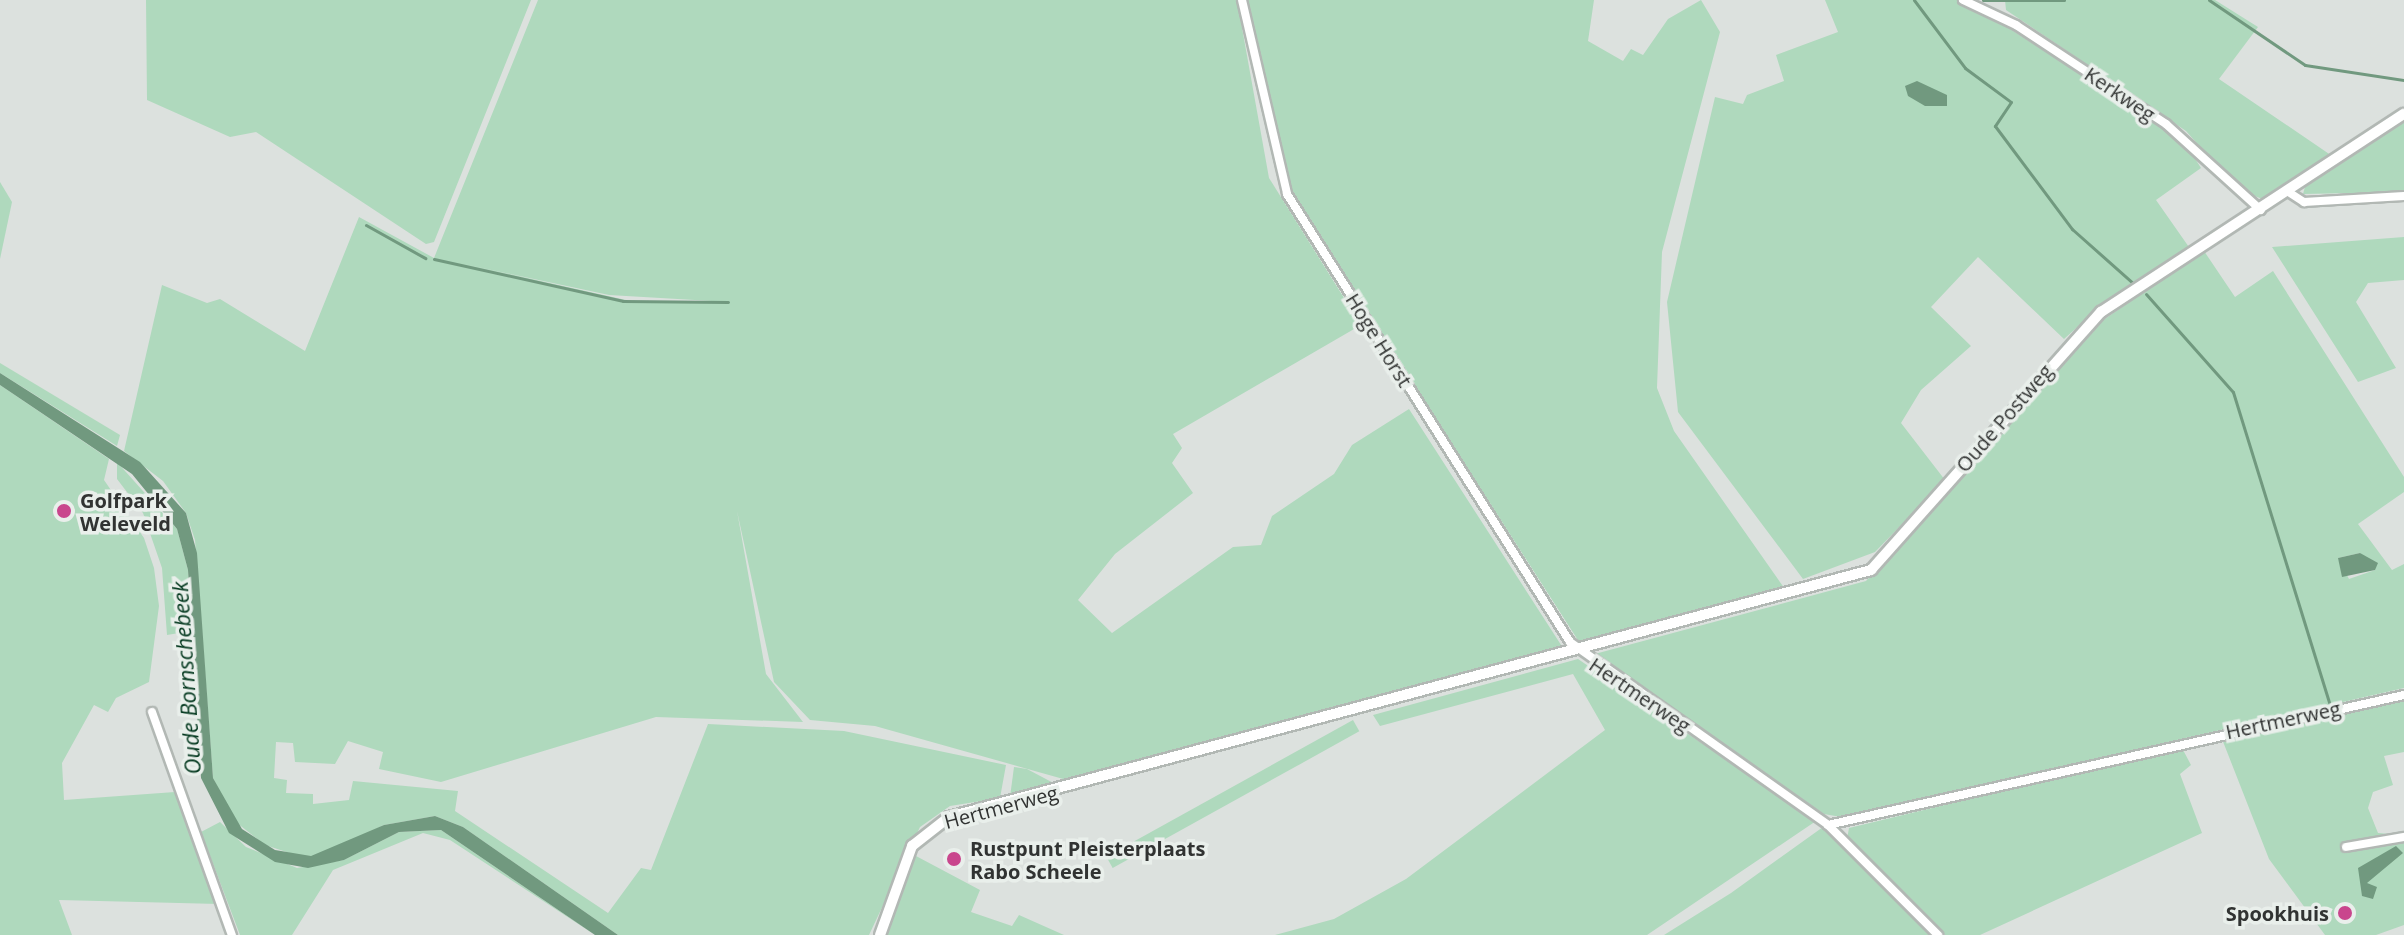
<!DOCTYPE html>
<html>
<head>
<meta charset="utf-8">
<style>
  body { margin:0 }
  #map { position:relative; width:2404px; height:935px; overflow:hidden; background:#dce1de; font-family:"Open Sans",sans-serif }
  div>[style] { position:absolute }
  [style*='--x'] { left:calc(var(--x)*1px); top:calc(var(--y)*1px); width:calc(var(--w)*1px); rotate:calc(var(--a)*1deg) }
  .green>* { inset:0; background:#afd9bd; transform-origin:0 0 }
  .water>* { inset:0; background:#71997f }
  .stream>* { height:3px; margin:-1.5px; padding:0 1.5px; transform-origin:1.5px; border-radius:1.5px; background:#71997f }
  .roads { filter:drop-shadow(2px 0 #b2b8b4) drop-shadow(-2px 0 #b2b8b4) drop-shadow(0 2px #b2b8b4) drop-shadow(0 -2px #b2b8b4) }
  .minor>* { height:8px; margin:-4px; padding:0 4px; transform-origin:4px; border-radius:4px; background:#fff }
  .tertiary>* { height:10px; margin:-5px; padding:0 5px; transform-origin:5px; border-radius:5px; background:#fff }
  .dots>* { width:22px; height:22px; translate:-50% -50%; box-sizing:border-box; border:4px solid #e9efeb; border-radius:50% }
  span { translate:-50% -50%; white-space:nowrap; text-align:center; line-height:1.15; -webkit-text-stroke:7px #e9efeb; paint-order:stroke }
  .street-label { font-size:20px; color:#313332 }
  .poi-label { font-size:20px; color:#313332; font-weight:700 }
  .left { translate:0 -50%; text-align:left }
  .right { translate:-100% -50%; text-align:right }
  .water-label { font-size:22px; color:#00361c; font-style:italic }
</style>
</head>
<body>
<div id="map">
  <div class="green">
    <div style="clip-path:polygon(146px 0,531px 0,434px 242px,426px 244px,256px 132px,230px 137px,147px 100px)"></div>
    <div style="clip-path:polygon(evenodd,538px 0,1237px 0,1269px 178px,1361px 325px,1173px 434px,1182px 448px,1172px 463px,1193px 493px,1115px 554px,1078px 600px,1112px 633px,1233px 547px,1261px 545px,1272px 516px,1334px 474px,1352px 445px,1409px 409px,1563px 648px,1074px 782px,875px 726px,810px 720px,774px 682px,737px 511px,766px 674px,803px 722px,656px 717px,441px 782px,379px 769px,383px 752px,348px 741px,335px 764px,295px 762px,293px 743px,276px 742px,274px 778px,287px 780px,286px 793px,313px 794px,313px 804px,349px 800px,353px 781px,458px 791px,455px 811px,608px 913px,641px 868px,651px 870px,708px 724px,844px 731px,1006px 765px,1000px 798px,950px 806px,920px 827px,869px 935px,618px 935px,463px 827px,435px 816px,384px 825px,324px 855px,302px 857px,265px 845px,232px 819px,213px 778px,195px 540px,186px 513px,163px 481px,124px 451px,162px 285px,207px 303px,220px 299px,305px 351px,359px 217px,434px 258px,538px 0,459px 263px,609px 295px,712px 301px,635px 302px,459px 263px)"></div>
    <div style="clip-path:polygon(1248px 0,1594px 0,1588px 41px,1623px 61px,1631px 49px,1643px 55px,1668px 19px,1701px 0,1720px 32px,1662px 252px,1657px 388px,1674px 431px,1787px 592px,1583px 648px,1289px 190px)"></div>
    <div style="clip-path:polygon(1825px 0,1958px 0,1976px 7px,2184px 141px,2201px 168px,2156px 200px,2191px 250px,2111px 297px,2064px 339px,1978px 257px,1931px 307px,1971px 346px,1921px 390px,1901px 423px,1945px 480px,1875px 552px,1803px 579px,1678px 412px,1667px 302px,1715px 97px,1743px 104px,1747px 95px,1784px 81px,1776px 55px,1838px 32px)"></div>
    <div style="clip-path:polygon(2005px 0,2215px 0,2258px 27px,2219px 79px,2338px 160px,2268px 201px,2238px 190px,2186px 131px,2006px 10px)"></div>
    <div style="clip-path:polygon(2404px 120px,2404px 192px,2303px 194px,2305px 187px)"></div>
    <div style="clip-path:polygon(0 182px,12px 202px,0 259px)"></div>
    <div style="clip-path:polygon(2404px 237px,2404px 280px,2368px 283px,2356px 302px,2396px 368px,2358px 382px,2272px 247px)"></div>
    <div style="clip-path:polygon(evenodd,2204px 251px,2235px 297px,2273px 271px,2404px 477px,2404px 492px,2358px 524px,2392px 570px,2404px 564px,2404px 688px,1841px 817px,1824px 814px,1591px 655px,1866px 581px,2096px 325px,2204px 251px,2360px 553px,2375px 570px,2349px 579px,2338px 558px,2360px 553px)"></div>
    <div style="clip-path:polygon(0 363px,120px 435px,117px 446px,0 373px)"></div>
    <div style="clip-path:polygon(0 385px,109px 459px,104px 480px,144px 538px,154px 568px,159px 606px,149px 682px,116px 698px,108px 712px,94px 705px,62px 763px,64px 800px,175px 792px,219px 904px,59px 900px,72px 935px,0 935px)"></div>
    <div style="clip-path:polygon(117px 462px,177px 529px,188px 570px,191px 631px,167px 635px,162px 568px,143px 513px,117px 479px)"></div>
    <div style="clip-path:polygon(1578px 659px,1816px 821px,1647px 935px,1275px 935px,1334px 919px,1406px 879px,1605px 730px,1573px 674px,1380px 726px,1373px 715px)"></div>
    <div style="clip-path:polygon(2404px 700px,2404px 752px,2384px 756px,2393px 785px,2373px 792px,2368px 808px,2378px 833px,2404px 835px,2404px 925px,2376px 935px,2325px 935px,2269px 859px,2222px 739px)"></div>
    <div style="left:1353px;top:720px;width:13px;height:282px;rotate:61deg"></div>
    <div style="clip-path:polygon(2182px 748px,2191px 765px,2180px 774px,2202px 833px,1980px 935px,1945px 935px,1847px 839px,1849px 828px)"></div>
    <div style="clip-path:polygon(1014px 767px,1027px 769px,1061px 787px,1010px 797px)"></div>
    <div style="clip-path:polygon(220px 822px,246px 847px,297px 868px,344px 860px,399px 832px,441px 830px,595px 935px,450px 840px,423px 833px,333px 870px,292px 935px,240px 935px,201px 832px)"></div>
    <div style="clip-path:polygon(1823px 827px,1933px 935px,1664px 935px,1731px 893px)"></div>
    <div style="clip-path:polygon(916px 856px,980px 890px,971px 912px,1012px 926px,1019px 915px,1064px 935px,886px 935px)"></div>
  </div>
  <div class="water">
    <div style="clip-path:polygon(1917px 81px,1947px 95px,1947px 106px,1925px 106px,1908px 96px,1905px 86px)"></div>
    <div style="clip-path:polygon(0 373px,140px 462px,186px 513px,197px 553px,213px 778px,242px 829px,275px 850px,311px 856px,384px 825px,435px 816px,463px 827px,618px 935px,595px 935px,441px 830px,399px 832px,344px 860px,308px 868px,275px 862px,229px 833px,201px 778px,188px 570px,177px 529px,132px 474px,0 385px)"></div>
    <div style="clip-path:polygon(2360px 553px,2378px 563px,2375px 570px,2342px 577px,2338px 558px)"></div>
    <div style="clip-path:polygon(2396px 846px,2403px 853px,2367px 883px,2377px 887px,2373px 899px,2362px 896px,2358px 868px)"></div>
  </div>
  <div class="stream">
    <div style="--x:1914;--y:0;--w:85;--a:53.1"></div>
    <div style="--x:1965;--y:68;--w:57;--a:36.5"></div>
    <div style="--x:2011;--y:102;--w:29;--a:124"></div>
    <div style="--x:1995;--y:126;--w:129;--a:53.2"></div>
    <div style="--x:2072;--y:229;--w:83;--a:41.6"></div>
    <div style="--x:1983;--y:0;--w:81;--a:0"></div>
    <div style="--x:2209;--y:0;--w:116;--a:34.1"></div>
    <div style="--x:2305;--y:65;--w:100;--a:8.6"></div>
    <div style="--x:366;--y:225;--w:68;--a:29.2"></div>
    <div style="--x:434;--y:259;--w:194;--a:12.5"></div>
    <div style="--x:623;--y:301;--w:105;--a:0.5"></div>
    <div style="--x:2146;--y:294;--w:131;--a:48.4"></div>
    <div style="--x:2233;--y:392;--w:325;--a:72.8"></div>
  </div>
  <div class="roads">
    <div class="minor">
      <div style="--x:1242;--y:0;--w:199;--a:76.9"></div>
      <div style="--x:1287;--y:194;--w:530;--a:57.72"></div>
      <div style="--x:1570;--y:642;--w:316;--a:35.3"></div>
      <div style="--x:1828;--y:825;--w:156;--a:45"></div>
      <div style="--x:1963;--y:0;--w:59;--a:25.3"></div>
      <div style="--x:2016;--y:25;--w:180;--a:33.4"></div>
      <div style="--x:2166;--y:124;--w:128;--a:42.2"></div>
      <div style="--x:2290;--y:193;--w:17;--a:33"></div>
      <div style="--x:2304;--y:202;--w:100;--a:-3.4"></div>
      <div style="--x:152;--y:712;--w:237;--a:70.3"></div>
      <div style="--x:1828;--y:825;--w:590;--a:-12.72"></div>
      <div style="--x:2346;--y:847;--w:59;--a:-9.8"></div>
    </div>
    <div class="tertiary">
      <div style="--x:880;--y:935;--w:95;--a:-70.2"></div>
      <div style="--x:912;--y:846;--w:47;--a:-38.1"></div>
      <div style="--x:949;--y:817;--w:955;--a:-15"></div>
      <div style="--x:1871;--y:570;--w:346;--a:-48.3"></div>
      <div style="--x:2101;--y:312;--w:362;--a:-33.2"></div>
    </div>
  </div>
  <div class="dots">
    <div style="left:64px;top:511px;background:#c9468d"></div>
    <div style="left:954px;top:859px;background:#c9468d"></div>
    <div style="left:2345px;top:913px;background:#c9468d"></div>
  </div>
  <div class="street-label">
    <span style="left:2120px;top:94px;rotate:34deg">Kerkweg</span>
    <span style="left:1379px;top:340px;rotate:58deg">Hoge Horst</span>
    <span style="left:2004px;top:418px;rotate:-49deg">Oude Postweg</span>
    <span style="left:1640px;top:695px;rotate:34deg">Hertmerweg</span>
    <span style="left:2283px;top:720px;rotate:-12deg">Hertmerweg</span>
    <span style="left:1001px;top:807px;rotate:-15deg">Hertmerweg</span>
  </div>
  <div class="poi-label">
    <span class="left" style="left:80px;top:512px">Golfpark<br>Weleveld</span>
    <span class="left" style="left:970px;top:860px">Rustpunt Pleisterplaats<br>Rabo Scheele</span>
    <span class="right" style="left:2329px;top:913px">Spookhuis</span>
  </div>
  <div class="water-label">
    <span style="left:186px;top:678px;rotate:-94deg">Oude Bornschebeek</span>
  </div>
</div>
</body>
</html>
